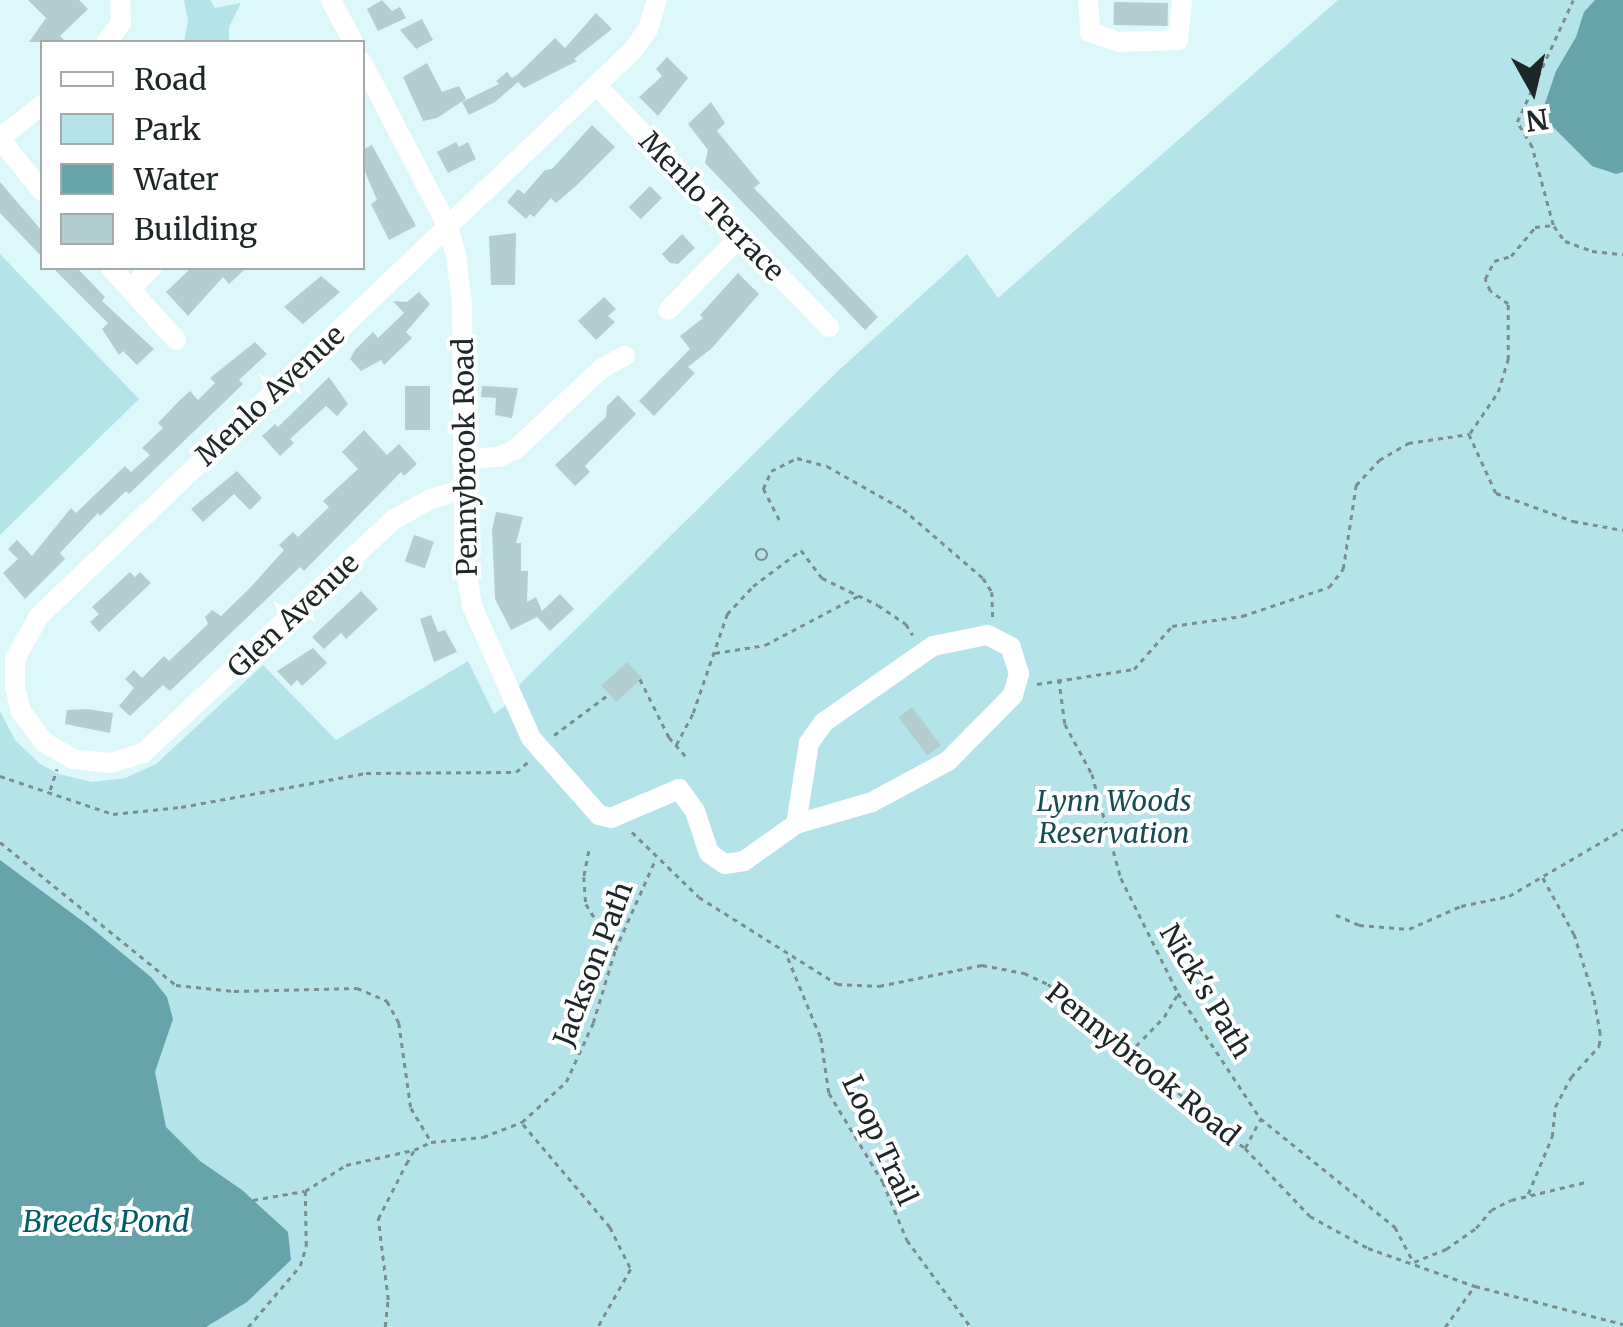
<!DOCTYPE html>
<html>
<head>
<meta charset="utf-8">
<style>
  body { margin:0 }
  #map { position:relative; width:1623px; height:1327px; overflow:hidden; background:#dcf8fb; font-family:Merriweather,serif }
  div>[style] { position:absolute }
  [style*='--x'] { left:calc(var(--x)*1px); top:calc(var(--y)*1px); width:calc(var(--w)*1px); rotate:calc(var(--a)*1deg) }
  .green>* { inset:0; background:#b4e4ea }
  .water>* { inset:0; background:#67a3aa }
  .building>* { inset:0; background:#b3ced1; transform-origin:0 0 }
  .path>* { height:2.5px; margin-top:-1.25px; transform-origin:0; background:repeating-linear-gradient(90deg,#7b8d8f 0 5px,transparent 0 10px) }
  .path>.ring { margin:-1.25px; padding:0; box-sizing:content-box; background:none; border:2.5px solid #7b8d8f; border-radius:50% }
  .minor>* { height:20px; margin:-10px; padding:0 10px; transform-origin:10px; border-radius:10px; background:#fff }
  span { translate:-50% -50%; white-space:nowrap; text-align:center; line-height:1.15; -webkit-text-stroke:8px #fff; paint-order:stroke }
  .street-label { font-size:28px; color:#1d2728 }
  .park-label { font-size:28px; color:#164c52; font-style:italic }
  .water-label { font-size:30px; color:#015d65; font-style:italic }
  .legend { position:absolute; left:40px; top:40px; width:325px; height:230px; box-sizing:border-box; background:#fff; border:2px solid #a5a9a9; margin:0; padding:12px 18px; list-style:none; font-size:30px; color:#1d2728 }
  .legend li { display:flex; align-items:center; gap:20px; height:50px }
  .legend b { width:50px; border:2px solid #a5a9a9 }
  .north { position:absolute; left:1483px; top:40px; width:100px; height:100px; -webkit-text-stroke:8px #fff; paint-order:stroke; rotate:172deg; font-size:28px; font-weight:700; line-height:40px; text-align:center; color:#1d2728 }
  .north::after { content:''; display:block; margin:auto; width:35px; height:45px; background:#1d2728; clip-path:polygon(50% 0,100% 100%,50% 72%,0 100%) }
</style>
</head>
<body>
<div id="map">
  <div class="green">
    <div style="clip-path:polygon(184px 0,210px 0,215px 8px,241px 3px,229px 27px,229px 42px,184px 42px,188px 20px)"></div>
    <div style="clip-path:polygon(1338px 0,1623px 0,1623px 1327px,0 1327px,0 711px,15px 740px,40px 764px,59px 774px,92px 782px,125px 778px,156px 764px,263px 665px,336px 740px,468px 661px,494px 714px,519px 695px,519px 685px,839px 370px,967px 254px,998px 298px)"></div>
    <div style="clip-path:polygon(0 254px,139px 399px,0 535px)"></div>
  </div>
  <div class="water">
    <div style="clip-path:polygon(1595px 0,1623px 0,1623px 172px,1616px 174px,1592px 166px,1541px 115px,1556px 71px,1576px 37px,1584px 12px)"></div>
    <div style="clip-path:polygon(0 860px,89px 926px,151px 977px,167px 997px,173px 1019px,155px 1072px,166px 1127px,200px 1161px,242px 1190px,288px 1232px,291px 1260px,247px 1302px,206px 1327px,0 1327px)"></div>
  </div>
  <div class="building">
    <div style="clip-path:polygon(28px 0,79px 0,88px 9px,60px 36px,66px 42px,29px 42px,46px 18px)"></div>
    <div style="clip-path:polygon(382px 0,392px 11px,400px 7px,406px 18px,378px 31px,367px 9px)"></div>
    <div style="left:1114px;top:2px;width:54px;height:23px;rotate:1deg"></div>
    <div style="clip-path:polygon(596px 13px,612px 29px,574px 59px,577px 61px,524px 88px,518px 82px,495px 102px,469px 115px,462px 102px,499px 84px,496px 81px,507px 72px,512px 78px,517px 75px,555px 38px,565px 48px)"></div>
    <div style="clip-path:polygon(422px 19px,433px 40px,416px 49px,400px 30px)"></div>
    <div style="clip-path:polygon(667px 57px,688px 78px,658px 116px,639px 97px,662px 76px,656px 69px)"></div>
    <div style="clip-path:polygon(427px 63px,442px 92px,459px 86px,466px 99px,437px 118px,423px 121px,403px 77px)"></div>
    <div style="clip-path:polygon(711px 102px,725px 123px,717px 131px,760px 183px,754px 188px,878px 317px,865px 330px,705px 163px,708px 150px,688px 124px)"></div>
    <div style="clip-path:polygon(592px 125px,615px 147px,577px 185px,556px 203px,551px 198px,534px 217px,530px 214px,526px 219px,507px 202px,518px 189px,524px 194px,545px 170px,552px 169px)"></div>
    <div style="clip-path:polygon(456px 142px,459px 147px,468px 142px,476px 159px,448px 173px,437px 152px)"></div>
    <div style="clip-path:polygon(372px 145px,416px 226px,389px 240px,371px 204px,377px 200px,362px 165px,362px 150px)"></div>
    <div style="clip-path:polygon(0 182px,42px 231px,42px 257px,0 213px)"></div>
    <div style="left:650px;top:186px;width:17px;height:30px;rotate:45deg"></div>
    <div style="clip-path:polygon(516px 233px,515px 285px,491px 285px,489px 236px)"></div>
    <div style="clip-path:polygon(682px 234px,695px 248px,678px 264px,670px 263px,662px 254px)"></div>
    <div style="clip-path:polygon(53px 268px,77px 268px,105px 297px,102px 301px,154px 349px,137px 365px,123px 351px,119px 355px,102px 329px,108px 323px)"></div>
    <div style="clip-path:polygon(191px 268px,246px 268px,229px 284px,223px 277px,188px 316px,166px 292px)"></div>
    <div style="clip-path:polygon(738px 273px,759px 294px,712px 348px,688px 367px,695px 373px,654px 416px,639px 401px,690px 349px,680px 336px,703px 318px,700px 315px)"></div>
    <div style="clip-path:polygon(321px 276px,340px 292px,303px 324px,284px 307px)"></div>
    <div style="clip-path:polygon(419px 292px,430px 304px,406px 332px,412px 338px,384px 365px,381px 360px,361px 371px,350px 359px,355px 350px,373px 332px,378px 338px,404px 313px,393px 301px,407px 302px)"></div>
    <div style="clip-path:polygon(604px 297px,616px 309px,608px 316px,615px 322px,596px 340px,578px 321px)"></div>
    <div style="clip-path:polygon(255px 342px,267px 354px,239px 380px,243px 384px,129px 494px,126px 491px,100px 516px,98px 513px,60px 553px,65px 559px,25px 599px,3px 573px,18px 559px,8px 549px,17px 540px,32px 556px,71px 508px,76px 513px,125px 466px,131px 472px,150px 455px,142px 448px,163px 428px,158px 423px,179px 401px,190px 391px,198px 400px,215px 383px,210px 378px)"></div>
    <div style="clip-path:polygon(329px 377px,348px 404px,337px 416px,326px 406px,290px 439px,294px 443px,280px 456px,262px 436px,275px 424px,278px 427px)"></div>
    <div style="left:405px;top:386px;width:25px;height:44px"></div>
    <div style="clip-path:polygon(482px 386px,518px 388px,512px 418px,495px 415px,496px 398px,481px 397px)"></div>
    <div style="clip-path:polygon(618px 395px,636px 414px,585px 466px,590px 472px,575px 486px,555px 465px,606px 417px,607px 406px)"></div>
    <div style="clip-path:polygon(364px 430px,387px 455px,399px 444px,417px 464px,404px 476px,401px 472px,304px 571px,300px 567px,170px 691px,163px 685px,130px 716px,119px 706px,134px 688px,125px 679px,134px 670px,142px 678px,164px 656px,169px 661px,208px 624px,205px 617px,212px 610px,221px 616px,249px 589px,284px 550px,279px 545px,293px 532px,298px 537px,329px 507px,323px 501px,358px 469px,342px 452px)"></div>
    <div style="clip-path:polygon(237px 471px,262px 498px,250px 510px,234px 494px,203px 522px,191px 509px)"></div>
    <div style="clip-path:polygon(496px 512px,523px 517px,516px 543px,521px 543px,521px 571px,528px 571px,527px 602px,536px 597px,542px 611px,560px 594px,574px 609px,550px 631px,537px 617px,511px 630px,495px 599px,492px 530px)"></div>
    <div style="left:414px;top:535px;width:21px;height:28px;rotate:19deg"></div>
    <div style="clip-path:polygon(130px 572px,135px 577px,140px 572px,151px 583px,99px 632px,90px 622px,99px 614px,92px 607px)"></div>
    <div style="clip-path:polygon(361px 591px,378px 609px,346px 639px,341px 633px,324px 649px,312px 637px)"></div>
    <div style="clip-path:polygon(431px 615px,438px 632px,445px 630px,457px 652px,434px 662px,420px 619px)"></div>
    <div style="clip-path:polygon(313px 648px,327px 663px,302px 686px,297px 680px,291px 686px,277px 671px)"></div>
    <div style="left:627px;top:662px;width:22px;height:35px;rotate:47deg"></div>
    <div style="left:912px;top:707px;width:48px;height:17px;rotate:53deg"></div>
    <div style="clip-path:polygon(87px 709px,113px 713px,110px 733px,65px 724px,67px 710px)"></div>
  </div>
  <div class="path">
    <div style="--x:1554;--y:226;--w:19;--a:54"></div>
    <div style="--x:1565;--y:241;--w:29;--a:20"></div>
    <div style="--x:1592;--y:251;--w:31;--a:6"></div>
    <div style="--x:1470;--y:433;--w:50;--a:-55.7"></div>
    <div style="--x:1498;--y:392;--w:34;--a:-73"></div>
    <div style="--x:1508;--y:360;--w:56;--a:-90"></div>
    <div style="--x:1508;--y:304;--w:22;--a:-144"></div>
    <div style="--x:1490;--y:291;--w:13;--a:-113"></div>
    <div style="--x:1485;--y:279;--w:20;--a:-63"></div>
    <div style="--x:1494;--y:261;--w:18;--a:-16"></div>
    <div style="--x:1511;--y:256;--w:38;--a:-50"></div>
    <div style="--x:1535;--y:227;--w:18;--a:-6"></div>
    <div style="--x:1553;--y:225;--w:81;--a:-105.1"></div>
    <div style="--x:1532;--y:147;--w:29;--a:-121"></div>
    <div style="--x:1517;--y:122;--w:134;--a:-65.3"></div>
    <div style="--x:779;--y:520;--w:35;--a:-117"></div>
    <div style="--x:763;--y:489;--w:20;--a:-66"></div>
    <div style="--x:771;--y:471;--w:29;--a:-27"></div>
    <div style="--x:797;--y:458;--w:31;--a:15"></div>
    <div style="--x:827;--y:466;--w:87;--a:29.5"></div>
    <div style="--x:903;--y:509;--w:106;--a:40.8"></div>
    <div style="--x:983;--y:578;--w:17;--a:57"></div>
    <div style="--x:992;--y:592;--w:27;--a:88"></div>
    <div class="ring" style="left:756px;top:549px;width:9.5px;height:9.5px"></div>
    <div style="--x:715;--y:653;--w:51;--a:-9.1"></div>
    <div style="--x:765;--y:645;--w:105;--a:-27.8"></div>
    <div style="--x:640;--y:679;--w:65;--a:63.4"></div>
    <div style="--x:669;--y:737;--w:28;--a:49"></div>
    <div style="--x:1059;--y:679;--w:45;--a:82.4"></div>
    <div style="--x:1065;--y:724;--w:57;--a:61.6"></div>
    <div style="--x:1092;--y:774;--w:108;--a:74.4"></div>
    <div style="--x:1121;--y:878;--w:128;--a:63.6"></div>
    <div style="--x:1178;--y:993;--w:149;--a:56.7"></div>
    <div style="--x:1260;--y:1118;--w:174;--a:38.9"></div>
    <div style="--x:1395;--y:1227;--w:40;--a:62"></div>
    <div style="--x:1414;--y:1262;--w:35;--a:-22"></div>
    <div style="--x:1446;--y:1249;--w:37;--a:-35"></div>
    <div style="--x:1476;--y:1228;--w:23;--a:-50"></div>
    <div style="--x:1491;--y:1210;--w:22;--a:-27"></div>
    <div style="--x:1511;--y:1200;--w:77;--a:-13.5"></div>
    <div style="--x:1037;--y:684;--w:98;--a:-8.8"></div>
    <div style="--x:1134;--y:669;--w:57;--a:-48.5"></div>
    <div style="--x:1172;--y:626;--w:71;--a:-8.1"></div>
    <div style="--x:1242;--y:616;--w:92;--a:-18.4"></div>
    <div style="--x:1329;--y:587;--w:23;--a:-52"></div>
    <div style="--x:1343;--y:569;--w:85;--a:-81.2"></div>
    <div style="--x:1356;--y:485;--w:34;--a:-47"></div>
    <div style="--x:1379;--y:460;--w:34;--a:-30"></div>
    <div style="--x:1408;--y:443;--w:62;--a:-8.4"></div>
    <div style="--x:1469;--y:434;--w:65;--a:65.4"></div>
    <div style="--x:1496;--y:493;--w:82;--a:20"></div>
    <div style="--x:1573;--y:521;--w:51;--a:10.2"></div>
    <div style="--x:554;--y:735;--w:69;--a:-36.7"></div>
    <div style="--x:676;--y:745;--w:36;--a:-62"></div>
    <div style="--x:693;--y:713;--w:105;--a:-71"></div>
    <div style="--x:727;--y:614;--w:38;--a:-47"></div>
    <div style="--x:753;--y:586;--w:60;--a:-36.9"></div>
    <div style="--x:801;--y:550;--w:35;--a:53"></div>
    <div style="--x:822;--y:578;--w:62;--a:25.7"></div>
    <div style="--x:878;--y:605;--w:34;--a:34"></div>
    <div style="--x:906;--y:624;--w:13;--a:58"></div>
    <div style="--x:0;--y:776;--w:119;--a:18.6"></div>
    <div style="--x:113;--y:814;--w:68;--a:-5.9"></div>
    <div style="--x:181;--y:807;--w:188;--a:-10.4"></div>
    <div style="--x:366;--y:773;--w:150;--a:-0.4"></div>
    <div style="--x:516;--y:772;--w:17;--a:-40"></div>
    <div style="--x:50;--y:790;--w:22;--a:-72"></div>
    <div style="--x:632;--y:832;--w:93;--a:44.1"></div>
    <div style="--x:699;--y:897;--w:163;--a:32.2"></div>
    <div style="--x:837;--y:984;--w:42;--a:2.7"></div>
    <div style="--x:879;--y:986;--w:105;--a:-11.5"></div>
    <div style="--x:982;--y:965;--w:43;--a:10.8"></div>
    <div style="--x:1024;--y:973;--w:26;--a:25"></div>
    <div style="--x:1048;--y:984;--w:256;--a:39.8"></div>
    <div style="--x:1245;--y:1148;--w:94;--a:46.3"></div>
    <div style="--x:1310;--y:1216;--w:66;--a:28.9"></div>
    <div style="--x:1368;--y:1248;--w:114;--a:19.6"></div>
    <div style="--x:1475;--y:1286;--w:153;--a:14.4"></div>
    <div style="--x:0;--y:842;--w:227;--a:39.1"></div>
    <div style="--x:176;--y:985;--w:58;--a:5.9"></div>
    <div style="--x:234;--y:991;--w:123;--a:-1.4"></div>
    <div style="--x:357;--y:988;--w:33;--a:23"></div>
    <div style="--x:387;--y:1001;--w:25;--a:61"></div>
    <div style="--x:399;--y:1023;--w:86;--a:82"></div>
    <div style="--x:411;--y:1108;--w:37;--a:59"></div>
    <div style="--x:589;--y:851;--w:26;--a:101"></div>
    <div style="--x:584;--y:877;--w:27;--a:86"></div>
    <div style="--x:586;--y:904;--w:53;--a:58.1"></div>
    <div style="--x:1336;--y:915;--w:25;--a:23"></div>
    <div style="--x:1359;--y:925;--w:50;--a:4.6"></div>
    <div style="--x:1409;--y:929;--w:57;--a:-23.9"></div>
    <div style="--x:1461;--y:906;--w:49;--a:-11.8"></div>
    <div style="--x:1509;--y:896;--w:132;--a:-30.4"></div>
    <div style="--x:788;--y:958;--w:87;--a:67.6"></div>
    <div style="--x:821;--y:1038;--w:56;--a:81.7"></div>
    <div style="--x:829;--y:1093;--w:104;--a:58.8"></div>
    <div style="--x:883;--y:1182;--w:63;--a:67.5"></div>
    <div style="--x:907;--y:1240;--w:108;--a:53.7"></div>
    <div style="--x:1129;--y:1053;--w:50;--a:-45.8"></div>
    <div style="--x:1164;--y:1017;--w:26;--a:-59"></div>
    <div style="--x:523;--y:1124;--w:135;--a:49.8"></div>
    <div style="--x:610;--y:1227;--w:47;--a:63.4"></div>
    <div style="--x:631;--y:1269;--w:67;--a:119.6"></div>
    <div style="--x:1245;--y:1148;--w:32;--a:-62"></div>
    <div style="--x:1528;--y:1194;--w:62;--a:-67.2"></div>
    <div style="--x:1552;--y:1137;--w:30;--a:-84"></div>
    <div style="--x:1555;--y:1107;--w:34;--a:-62"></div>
    <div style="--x:1571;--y:1077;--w:42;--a:-47.9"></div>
    <div style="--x:1599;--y:1046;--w:12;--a:-85"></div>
    <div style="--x:1600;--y:1034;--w:39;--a:-100"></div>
    <div style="--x:1593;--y:996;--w:64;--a:-107.3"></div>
    <div style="--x:1574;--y:935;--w:66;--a:-118.9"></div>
    <div style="--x:253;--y:1200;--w:52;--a:-10"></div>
    <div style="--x:248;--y:1327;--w:80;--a:-49.6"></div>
    <div style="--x:300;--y:1266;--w:21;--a:-73"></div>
    <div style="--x:306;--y:1246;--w:55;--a:-91"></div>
    <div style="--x:305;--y:1191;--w:49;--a:-32.4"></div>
    <div style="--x:346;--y:1165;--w:69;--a:-12.6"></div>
    <div style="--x:385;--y:1327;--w:27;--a:-84"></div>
    <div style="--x:388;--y:1300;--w:82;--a:-97"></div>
    <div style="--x:378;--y:1219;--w:62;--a:-63"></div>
    <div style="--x:406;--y:1164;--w:16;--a:-60"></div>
    <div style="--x:414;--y:1150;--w:19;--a:-25"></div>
    <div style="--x:431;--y:1142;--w:52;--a:-5.5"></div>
    <div style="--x:483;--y:1137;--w:42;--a:-21"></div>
    <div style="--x:522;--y:1122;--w:59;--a:-42.3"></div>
    <div style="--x:566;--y:1082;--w:65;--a:-65.4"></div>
    <div style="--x:593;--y:1023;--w:76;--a:-73.2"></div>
    <div style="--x:615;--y:950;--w:98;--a:-66"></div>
    <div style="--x:1445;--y:1327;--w:49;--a:-54.1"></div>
  </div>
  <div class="minor">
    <div style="--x:331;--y:0;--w:47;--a:62.4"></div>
    <div style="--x:1088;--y:0;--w:32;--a:86"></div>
    <div style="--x:1090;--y:32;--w:31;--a:19"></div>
    <div style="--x:1119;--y:42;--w:59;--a:-1.9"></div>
    <div style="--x:1178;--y:40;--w:40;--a:-84.3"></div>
    <div style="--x:107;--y:42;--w:24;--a:-54"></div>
    <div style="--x:121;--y:23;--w:23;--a:-92"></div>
    <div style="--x:362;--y:62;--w:186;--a:62.5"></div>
    <div style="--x:448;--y:227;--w:29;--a:74"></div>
    <div style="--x:456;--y:255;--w:49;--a:83"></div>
    <div style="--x:462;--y:304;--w:250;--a:89.5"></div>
    <div style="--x:464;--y:554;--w:53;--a:81.3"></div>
    <div style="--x:472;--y:606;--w:145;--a:65.9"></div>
    <div style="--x:531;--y:738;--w:103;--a:48.6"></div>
    <div style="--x:599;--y:815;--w:12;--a:14"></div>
    <div style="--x:611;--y:818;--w:74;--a:-23.1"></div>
    <div style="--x:679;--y:789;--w:27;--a:54"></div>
    <div style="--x:695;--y:811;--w:44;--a:71.6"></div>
    <div style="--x:709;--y:853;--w:19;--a:35"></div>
    <div style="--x:725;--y:864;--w:19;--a:-9"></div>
    <div style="--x:744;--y:861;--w:64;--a:-35.4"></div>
    <div style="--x:796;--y:824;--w:79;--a:-16.1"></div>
    <div style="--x:872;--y:802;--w:86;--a:-28.3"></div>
    <div style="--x:948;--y:761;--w:93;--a:-45.4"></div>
    <div style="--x:1013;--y:695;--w:22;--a:-74"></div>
    <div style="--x:1019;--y:674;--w:28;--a:-107"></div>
    <div style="--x:1011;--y:647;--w:27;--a:-153"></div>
    <div style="--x:987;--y:635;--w:55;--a:168.5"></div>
    <div style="--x:933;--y:646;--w:133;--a:145.1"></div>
    <div style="--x:824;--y:722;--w:26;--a:126"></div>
    <div style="--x:809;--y:743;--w:82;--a:99.1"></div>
    <div style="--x:596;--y:85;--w:336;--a:46.1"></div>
    <div style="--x:0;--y:138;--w:53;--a:-38.2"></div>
    <div style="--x:0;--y:139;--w:67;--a:51.1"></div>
    <div style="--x:111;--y:268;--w:97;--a:47.9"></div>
    <div style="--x:130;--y:289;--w:30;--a:-44"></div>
    <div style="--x:668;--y:310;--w:101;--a:-45.4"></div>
    <div style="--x:462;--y:459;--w:37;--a:-3"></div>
    <div style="--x:499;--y:457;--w:17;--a:-24"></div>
    <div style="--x:515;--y:450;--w:120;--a:-43.3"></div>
    <div style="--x:602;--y:368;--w:26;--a:-28"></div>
    <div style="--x:462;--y:490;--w:32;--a:164"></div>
    <div style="--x:431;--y:499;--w:43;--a:151.1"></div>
    <div style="--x:393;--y:520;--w:342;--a:137"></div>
    <div style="--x:143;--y:753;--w:34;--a:163"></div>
    <div style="--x:110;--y:763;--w:37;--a:-174"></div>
    <div style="--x:73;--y:759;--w:34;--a:-150"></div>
    <div style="--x:44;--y:742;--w:39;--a:-127"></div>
    <div style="--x:21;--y:711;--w:25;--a:-104"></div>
    <div style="--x:15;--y:687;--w:28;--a:-90"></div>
    <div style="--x:15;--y:659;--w:49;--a:-60.8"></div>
    <div style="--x:39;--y:616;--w:822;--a:-43.62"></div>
    <div style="--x:634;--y:49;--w:24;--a:-55"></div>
    <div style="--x:648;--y:29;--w:30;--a:-73"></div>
  </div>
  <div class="street-label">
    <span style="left:712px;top:206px;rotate:46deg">Menlo Terrace</span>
    <span style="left:270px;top:395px;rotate:-43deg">Menlo Avenue</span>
    <span style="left:465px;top:457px;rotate:-91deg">Pennybrook Road</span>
    <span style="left:293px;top:615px;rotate:-43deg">Glen Avenue</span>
    <span style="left:593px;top:964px;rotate:-69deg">Jackson Path</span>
    <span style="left:1206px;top:991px;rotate:59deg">Nick's Path</span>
    <span style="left:1143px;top:1064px;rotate:39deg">Pennybrook Road</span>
    <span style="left:880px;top:1140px;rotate:65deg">Loop Trail</span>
  </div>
  <div class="park-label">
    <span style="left:1114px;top:817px">Lynn Woods<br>Reservation</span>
  </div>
  <div class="water-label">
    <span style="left:106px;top:1221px">Breeds Pond</span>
  </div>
  <ul class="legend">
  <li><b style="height:12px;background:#fff"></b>Road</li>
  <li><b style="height:28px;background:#b4e4ea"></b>Park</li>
  <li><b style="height:28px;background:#67a3aa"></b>Water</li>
  <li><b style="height:28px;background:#b3ced1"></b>Building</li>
  </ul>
  <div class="north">N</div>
</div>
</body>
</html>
